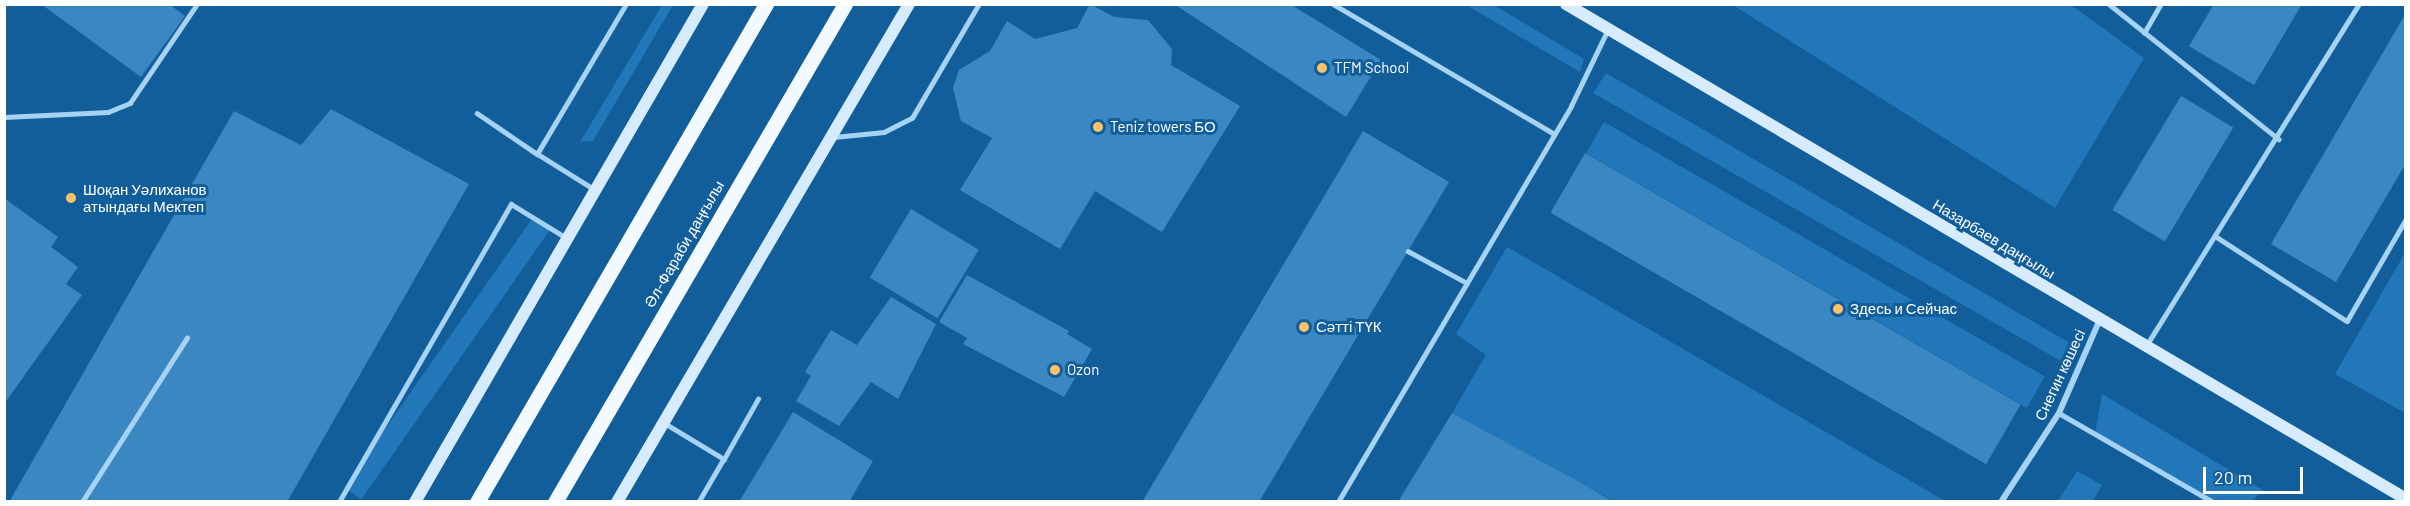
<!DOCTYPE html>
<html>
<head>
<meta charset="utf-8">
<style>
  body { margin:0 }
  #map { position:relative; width:2410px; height:506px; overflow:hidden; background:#125e9b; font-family:Barlow,sans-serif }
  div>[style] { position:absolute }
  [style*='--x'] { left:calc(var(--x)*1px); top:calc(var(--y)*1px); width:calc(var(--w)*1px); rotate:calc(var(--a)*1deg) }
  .green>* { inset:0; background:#2177b8; transform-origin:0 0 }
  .building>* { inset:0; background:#3b87c2; transform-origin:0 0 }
  .service>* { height:4.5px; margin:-2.25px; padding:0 2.25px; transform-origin:2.25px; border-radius:2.25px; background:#a6d2f4 }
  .minor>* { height:6px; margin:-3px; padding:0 3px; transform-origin:3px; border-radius:3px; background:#a6d2f4 }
  .secondary>* { height:12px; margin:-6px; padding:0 6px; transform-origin:6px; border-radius:6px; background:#d6ebfd }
  .primary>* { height:15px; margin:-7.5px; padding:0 7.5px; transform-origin:7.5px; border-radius:7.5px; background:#f2f9ff }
  .dots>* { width:16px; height:16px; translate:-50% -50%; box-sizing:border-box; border:3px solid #125e9b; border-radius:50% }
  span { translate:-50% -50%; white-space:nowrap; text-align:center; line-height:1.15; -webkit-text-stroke:6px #125e9b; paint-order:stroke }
  .poi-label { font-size:15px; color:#fff }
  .left { translate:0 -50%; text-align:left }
  .street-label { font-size:15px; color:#fff }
  .frame { position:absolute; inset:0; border:6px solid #fff; pointer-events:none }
  .scale { position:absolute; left:2203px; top:467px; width:100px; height:27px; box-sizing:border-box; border:3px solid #fff; border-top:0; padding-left:8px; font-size:18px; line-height:21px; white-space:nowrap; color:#fff; -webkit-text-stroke:4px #125e9b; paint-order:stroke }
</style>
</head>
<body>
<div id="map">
  <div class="green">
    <div style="clip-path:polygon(1973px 4px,2071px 5px,2144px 58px,2055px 208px,1733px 5px)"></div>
    <div style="clip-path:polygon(662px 5px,673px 5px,593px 141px,580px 142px)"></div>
    <div style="clip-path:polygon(1466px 5px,1494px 5px,1584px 59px,1580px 72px)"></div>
    <div style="clip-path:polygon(1606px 73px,2070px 343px,2061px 361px,1593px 93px)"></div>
    <div style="left:1604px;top:122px;width:509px;height:36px;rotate:30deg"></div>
    <div style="left:534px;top:216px;width:21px;height:331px;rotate:35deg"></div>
    <div style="clip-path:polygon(1507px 247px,1945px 501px,1614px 501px,1452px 413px,1486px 355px,1456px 334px)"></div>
    <div style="clip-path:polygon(2405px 253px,2406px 413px,2405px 413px,2335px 374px)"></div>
    <div style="clip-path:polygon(2102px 394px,2263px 490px,2252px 501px,2213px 501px,2095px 434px)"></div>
    <div style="clip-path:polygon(2077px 471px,2102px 485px,2093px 501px,2058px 501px)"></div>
  </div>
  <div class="building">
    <div style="clip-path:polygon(41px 4px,169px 4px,185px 16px,141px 77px)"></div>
    <div style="clip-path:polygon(1090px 4px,1114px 17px,1148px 20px,1172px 49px,1171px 65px,1240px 106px,1162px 232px,1095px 191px,1060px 249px,960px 190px,992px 138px,961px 121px,953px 88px,959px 70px,990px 51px,1007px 21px,1035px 39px,1077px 28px)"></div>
    <div style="clip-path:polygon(1174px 4px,1290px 4px,1381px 60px,1346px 117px)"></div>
    <div style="clip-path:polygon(2214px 4px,2302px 4px,2254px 85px,2189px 46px)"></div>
    <div style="clip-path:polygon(2406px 13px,2406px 163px,2336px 282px,2271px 244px)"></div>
    <div style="left:2181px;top:96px;width:61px;height:133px;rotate:31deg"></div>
    <div style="clip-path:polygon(331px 109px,469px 184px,287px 502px,9px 502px,234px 111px,301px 145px)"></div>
    <div style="clip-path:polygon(1363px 131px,1449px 182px,1259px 502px,1142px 502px)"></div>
    <div style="left:1585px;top:153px;width:503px;height:69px;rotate:30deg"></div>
    <div style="clip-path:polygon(4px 198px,58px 237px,51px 247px,78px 267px,66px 284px,82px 295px,4px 404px)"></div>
    <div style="left:911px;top:209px;width:79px;height:80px;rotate:31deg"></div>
    <div style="clip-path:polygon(967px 275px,1069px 331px,1067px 334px,1092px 349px,1064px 397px,963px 344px,967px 338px,939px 322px)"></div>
    <div style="clip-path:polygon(891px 297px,936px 324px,898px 399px,871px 382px,839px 426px,796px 401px,811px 376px,805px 372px,831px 330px,857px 345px)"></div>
    <div style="clip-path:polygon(793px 412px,873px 461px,849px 502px,739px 502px)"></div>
    <div style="clip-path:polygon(1452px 413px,1576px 480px,1614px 502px,1398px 502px)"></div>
  </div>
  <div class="service">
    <div style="--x:1333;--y:4;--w:257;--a:30.4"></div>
    <div style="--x:2109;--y:4;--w:217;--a:38.5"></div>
    <div style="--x:2144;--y:33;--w:34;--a:-60"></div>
    <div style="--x:477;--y:113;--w:73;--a:34.3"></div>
    <div style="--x:4;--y:117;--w:104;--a:-2.8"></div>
    <div style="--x:108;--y:112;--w:24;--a:-22"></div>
    <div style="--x:130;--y:103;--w:120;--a:-55.9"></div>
    <div style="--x:834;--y:137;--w:50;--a:-5.7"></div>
    <div style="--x:884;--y:132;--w:31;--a:-27"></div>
    <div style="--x:912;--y:118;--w:132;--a:-59.6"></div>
    <div style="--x:593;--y:189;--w:66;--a:-148"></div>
    <div style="--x:537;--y:154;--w:174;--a:-59.3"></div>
    <div style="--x:2215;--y:236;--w:157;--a:32.8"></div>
    <div style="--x:2347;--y:321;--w:118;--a:-60"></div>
    <div style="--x:1408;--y:251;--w:67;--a:28.5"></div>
    <div style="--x:2146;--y:346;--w:403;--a:-58.1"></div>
    <div style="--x:2059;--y:413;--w:178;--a:30"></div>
    <div style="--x:666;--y:424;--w:68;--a:31.1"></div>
    <div style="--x:724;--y:459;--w:50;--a:120.2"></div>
    <div style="--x:724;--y:459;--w:69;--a:-60.5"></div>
    <div style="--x:82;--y:502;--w:195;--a:-57.4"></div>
    <div style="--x:339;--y:502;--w:344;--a:-60"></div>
    <div style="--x:511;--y:204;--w:66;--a:31.3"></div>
    <div style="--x:1338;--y:502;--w:459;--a:-59.5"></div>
    <div style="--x:1571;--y:106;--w:85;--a:-64.3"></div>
  </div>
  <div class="minor">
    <div style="--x:2001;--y:502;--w:106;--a:-56.9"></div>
    <div style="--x:2059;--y:413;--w:103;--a:-66.4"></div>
  </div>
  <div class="secondary">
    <div style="--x:1566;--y:4;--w:975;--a:30.51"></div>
    <div style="--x:415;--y:502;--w:575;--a:-59.96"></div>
    <div style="--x:617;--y:502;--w:577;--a:-59.61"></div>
  </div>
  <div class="primary">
    <div style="--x:477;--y:502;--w:576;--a:-59.87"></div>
    <div style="--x:555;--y:502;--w:576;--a:-59.79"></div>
  </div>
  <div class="dots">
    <div style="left:1322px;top:68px;background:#ffc168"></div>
    <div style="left:1098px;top:127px;background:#ffc168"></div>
    <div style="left:71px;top:198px;background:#ffc168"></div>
    <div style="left:1838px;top:309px;background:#ffc168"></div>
    <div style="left:1304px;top:327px;background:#ffc168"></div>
    <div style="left:1055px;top:370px;background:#ffc168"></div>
  </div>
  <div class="poi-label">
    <span class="left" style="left:1334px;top:68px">TFM School</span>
    <span class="left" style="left:1110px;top:127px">Teniz towers БО</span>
    <span class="left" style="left:83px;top:198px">Шоқан Уәлиханов<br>атындағы Мектеп</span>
    <span class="left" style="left:1850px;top:309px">Здесь и Сейчас</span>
    <span class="left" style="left:1316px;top:327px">Сәтті ТҮК</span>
    <span class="left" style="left:1067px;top:370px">Ozon</span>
  </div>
  <div class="street-label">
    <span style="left:1994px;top:239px;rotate:31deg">Назарбаев даңғылы</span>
    <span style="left:684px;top:244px;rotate:-60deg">Әл-Фараби даңғылы</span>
    <span style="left:2060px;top:375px;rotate:-65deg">Снегин көшесі</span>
  </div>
  <div class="frame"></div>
  <div class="scale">20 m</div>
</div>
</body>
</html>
